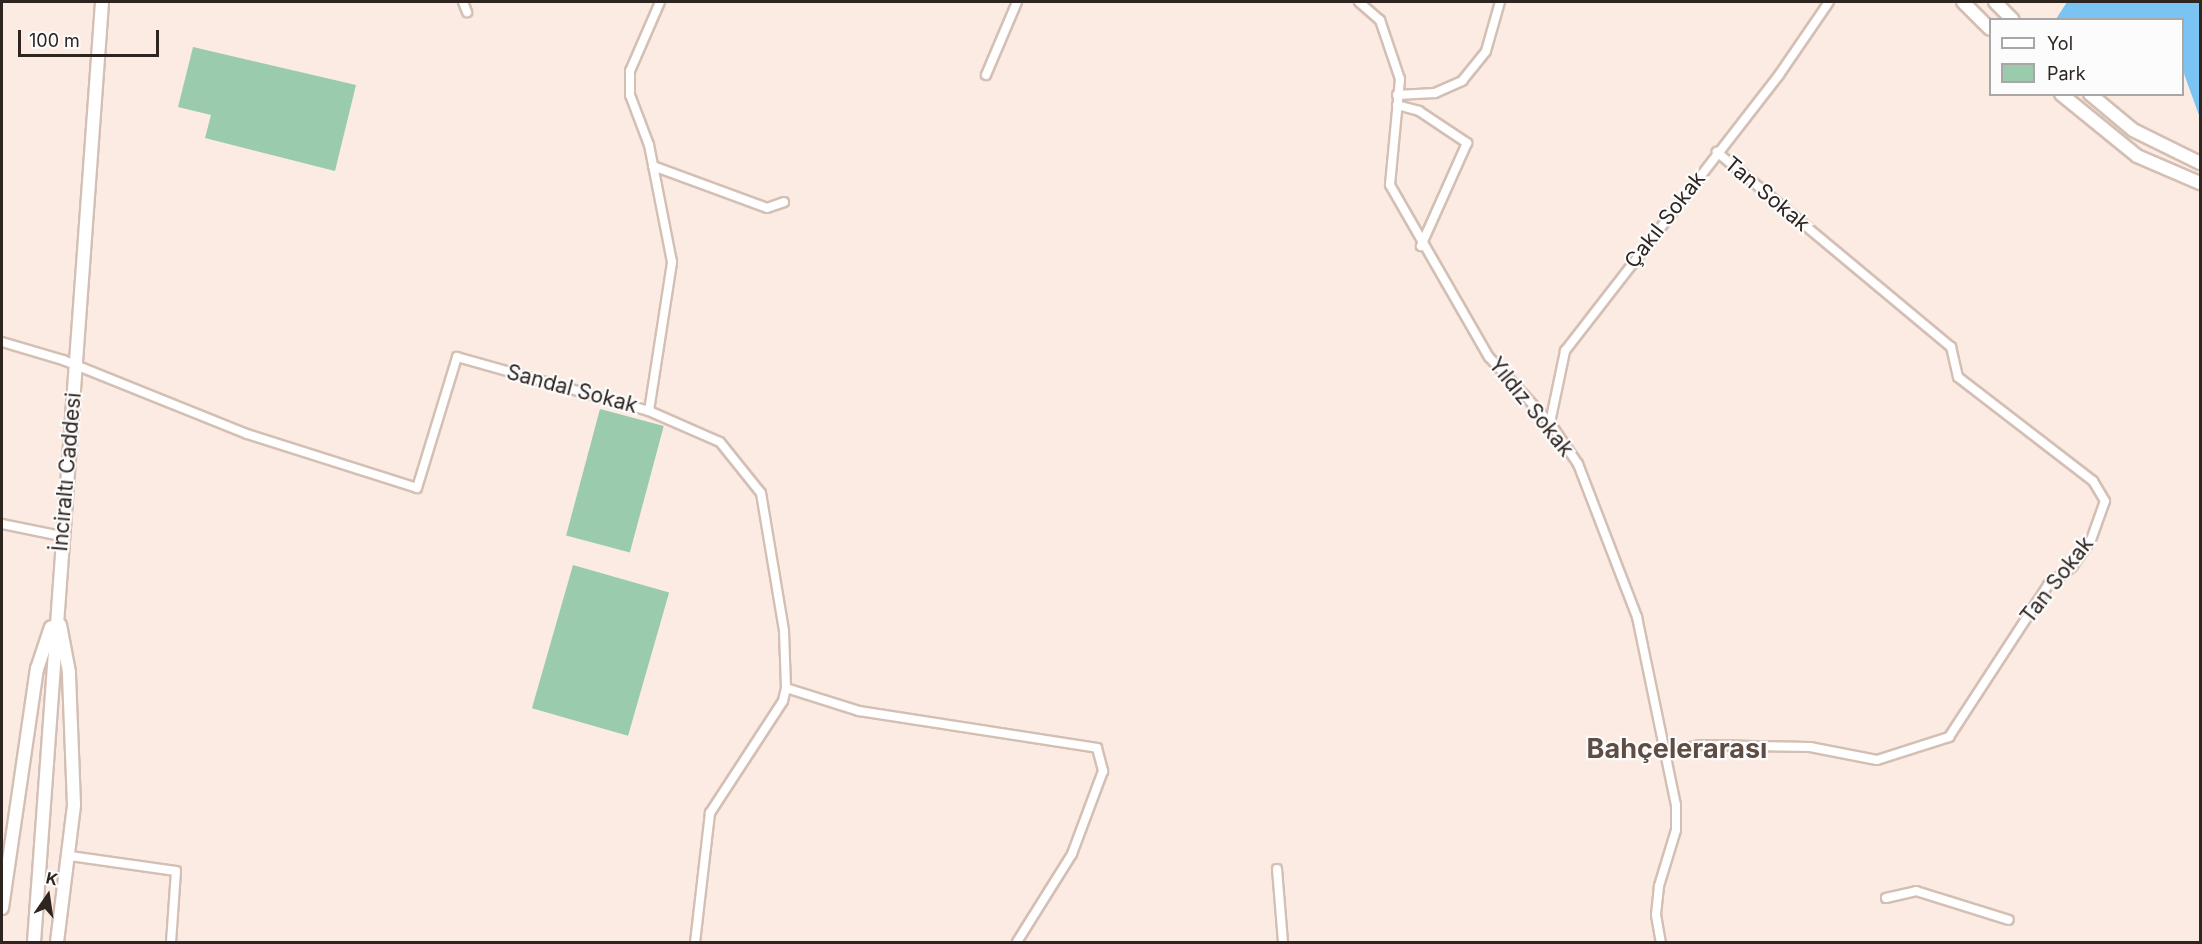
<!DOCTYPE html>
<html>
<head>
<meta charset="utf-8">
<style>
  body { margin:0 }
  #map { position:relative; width:2202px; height:944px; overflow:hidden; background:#fcebe2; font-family:Inter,sans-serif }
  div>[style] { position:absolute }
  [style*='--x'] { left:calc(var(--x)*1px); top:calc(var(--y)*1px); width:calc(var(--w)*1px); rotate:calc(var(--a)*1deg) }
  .green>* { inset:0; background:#9acbac; transform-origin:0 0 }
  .water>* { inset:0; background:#7ac3f2 }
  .roads { filter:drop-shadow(2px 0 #d4bfb4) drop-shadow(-2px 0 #d4bfb4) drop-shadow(0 2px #d4bfb4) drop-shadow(0 -2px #d4bfb4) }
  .minor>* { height:8px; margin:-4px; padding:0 4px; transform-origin:4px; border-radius:4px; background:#fff }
  .secondary>* { height:12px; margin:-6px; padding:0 6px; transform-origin:6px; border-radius:6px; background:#fff }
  span { translate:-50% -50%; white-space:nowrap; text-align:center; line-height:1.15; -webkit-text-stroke:4.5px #fcfcfc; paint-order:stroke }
  .street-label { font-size:21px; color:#2e2521 }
  .district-label { font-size:27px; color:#5f4d44; font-weight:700 }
  .frame { position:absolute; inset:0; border:3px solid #2e2521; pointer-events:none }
  .legend { position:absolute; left:1989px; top:18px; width:195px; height:78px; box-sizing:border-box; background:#fcfcfc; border:2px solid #aaa6a4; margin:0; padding:8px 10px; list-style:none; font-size:18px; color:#2e2521 }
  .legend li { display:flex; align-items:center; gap:12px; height:30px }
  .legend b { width:30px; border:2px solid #aaa6a4 }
  .north { position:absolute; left:18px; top:866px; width:60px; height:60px; -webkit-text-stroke:4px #fcfcfc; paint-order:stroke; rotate:13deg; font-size:16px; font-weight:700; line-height:24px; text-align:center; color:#2e2521 }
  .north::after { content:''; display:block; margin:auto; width:21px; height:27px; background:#2e2521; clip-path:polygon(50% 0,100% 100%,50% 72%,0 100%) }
  .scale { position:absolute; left:18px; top:30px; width:141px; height:27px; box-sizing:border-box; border:3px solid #2e2521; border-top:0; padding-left:8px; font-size:18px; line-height:21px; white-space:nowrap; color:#2e2521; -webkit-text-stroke:4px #fcfcfc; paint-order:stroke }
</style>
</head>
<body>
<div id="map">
  <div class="green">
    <div style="clip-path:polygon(193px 47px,356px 85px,335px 171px,205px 138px,211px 115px,178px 107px)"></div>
    <div style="left:600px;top:409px;width:66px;height:131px;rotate:15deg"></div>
    <div style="left:573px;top:565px;width:100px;height:149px;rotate:16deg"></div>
  </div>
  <div class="water">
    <div style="clip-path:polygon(2067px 2px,2200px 2px,2200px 118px,2183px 71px,2182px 20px,2056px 19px)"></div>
  </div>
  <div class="roads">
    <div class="minor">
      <div style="--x:463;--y:2;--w:11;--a:68"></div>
      <div style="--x:1359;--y:2;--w:28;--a:41"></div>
      <div style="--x:1380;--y:20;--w:62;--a:71.3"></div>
      <div style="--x:1400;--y:79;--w:106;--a:95.4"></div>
      <div style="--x:1390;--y:185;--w:198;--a:60.1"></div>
      <div style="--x:1489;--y:357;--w:90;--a:47.3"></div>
      <div style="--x:1550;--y:423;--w:50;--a:55.7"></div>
      <div style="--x:1578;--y:464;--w:164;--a:68.9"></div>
      <div style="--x:1637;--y:617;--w:192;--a:78.3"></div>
      <div style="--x:1676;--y:805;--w:25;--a:90"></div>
      <div style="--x:1676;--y:830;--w:59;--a:106.9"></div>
      <div style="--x:1659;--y:886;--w:29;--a:96"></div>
      <div style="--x:1656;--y:915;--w:27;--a:80"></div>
      <div style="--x:986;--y:75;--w:79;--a:-67"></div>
      <div style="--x:1397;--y:95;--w:38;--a:-3"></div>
      <div style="--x:1435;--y:93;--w:30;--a:-24"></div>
      <div style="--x:1462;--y:81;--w:38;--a:-51"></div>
      <div style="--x:1486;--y:51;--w:51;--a:-74.1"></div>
      <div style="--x:1397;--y:105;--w:23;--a:15"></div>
      <div style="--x:1419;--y:111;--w:58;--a:33.7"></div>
      <div style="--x:1467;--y:143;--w:113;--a:114.1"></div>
      <div style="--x:653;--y:166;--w:121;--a:20.2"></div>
      <div style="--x:767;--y:208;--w:18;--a:-19"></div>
      <div style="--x:2;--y:342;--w:64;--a:16.4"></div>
      <div style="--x:63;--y:360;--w:198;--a:21.9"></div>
      <div style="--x:247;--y:434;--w:178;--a:17.6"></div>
      <div style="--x:417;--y:488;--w:137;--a:-73"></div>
      <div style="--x:457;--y:357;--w:199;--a:15.7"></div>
      <div style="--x:649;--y:411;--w:77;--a:23.6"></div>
      <div style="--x:720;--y:442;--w:65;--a:51.2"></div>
      <div style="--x:761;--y:493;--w:140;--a:80.5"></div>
      <div style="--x:784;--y:631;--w:57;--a:88"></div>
      <div style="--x:786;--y:688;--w:13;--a:103"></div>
      <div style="--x:783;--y:701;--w:134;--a:123.1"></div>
      <div style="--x:710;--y:813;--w:130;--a:96.6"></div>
      <div style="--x:649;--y:411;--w:151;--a:-81.2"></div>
      <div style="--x:672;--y:262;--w:119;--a:-101.1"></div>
      <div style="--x:649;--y:145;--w:53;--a:-110.8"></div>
      <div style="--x:630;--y:95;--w:24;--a:-90"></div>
      <div style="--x:630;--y:71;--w:75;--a:-66.5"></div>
      <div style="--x:1550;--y:423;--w:74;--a:-78.2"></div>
      <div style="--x:1565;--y:351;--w:349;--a:-52.2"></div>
      <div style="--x:1779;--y:75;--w:88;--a:-55.6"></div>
      <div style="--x:2;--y:524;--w:60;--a:11.5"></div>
      <div style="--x:786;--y:688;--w:77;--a:17.5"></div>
      <div style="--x:859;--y:711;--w:241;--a:8.8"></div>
      <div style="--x:1097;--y:748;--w:24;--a:75"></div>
      <div style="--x:1103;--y:771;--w:89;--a:110.5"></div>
      <div style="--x:1072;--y:854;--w:104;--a:122"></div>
      <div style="--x:1669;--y:752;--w:31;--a:-13"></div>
      <div style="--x:1699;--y:745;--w:111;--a:1"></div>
      <div style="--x:1810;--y:747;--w:68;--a:11"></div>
      <div style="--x:1877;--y:760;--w:76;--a:-17.7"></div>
      <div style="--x:1949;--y:737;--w:181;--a:-56.9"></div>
      <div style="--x:2048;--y:585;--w:30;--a:-37"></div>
      <div style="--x:2072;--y:567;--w:33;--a:-55"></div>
      <div style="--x:2091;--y:540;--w:41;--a:-70.3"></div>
      <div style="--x:2105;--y:501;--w:23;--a:-121"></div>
      <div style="--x:2093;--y:481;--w:170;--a:-142.4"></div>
      <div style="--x:1958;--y:377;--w:31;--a:-103"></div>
      <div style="--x:1951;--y:347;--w:305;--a:-140.2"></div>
      <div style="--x:70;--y:856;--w:107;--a:8.1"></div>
      <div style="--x:176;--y:871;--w:71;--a:94"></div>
      <div style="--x:1277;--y:869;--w:73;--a:85.3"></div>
      <div style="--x:1886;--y:898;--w:31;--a:-13"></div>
      <div style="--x:1916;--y:891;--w:97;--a:17.3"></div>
    </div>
    <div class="secondary">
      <div style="--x:1963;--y:2;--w:38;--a:45"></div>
      <div style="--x:1995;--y:2;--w:25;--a:45"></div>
      <div style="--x:2061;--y:94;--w:98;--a:39.2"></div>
      <div style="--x:2137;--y:156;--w:69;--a:23.2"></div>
      <div style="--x:2090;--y:94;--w:56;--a:39.9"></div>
      <div style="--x:2133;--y:130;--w:75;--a:26.2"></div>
      <div style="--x:2;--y:908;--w:242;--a:-81.7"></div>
      <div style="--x:37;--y:669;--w:44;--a:-71.6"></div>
      <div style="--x:34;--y:942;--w:942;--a:-85.86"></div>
      <div style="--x:57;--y:942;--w:138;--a:-82.9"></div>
      <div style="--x:74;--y:805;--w:133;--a:-92.2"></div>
      <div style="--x:69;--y:672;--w:48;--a:-100.8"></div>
    </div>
  </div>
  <div class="street-label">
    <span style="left:1767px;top:194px;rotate:40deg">Tan Sokak</span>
    <span style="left:1665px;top:220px;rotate:-52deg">Çakıl Sokak</span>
    <span style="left:572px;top:389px;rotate:15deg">Sandal Sokak</span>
    <span style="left:1531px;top:407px;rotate:51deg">Yıldız Sokak</span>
    <span style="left:67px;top:472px;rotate:-85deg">İnciraltı Caddesi</span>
    <span style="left:2057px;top:580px;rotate:-52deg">Tan Sokak</span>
  </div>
  <div class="district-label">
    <span style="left:1677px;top:749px">Bahçelerarası</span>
  </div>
  <div class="frame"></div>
  <ul class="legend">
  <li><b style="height:8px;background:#fff"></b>Yol</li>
  <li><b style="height:16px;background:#9acbac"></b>Park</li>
  </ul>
  <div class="north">K</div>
  <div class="scale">100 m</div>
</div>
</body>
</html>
